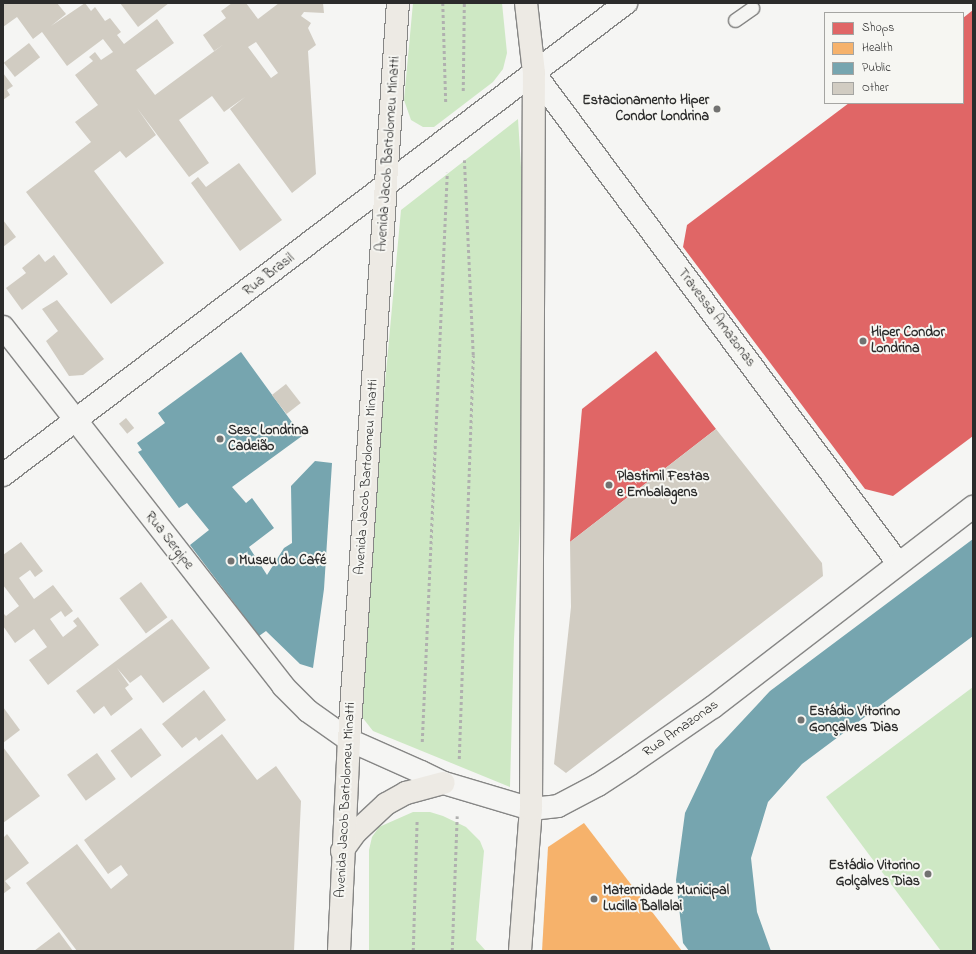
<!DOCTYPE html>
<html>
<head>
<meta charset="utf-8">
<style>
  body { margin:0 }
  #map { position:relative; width:976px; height:954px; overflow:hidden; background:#f5f5f3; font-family:"Indie Flower",sans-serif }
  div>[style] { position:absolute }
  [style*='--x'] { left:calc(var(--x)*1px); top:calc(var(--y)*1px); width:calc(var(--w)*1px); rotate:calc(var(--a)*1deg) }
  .green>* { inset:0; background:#cee8c4 }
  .shops>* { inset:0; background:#e06666 }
  .health>* { inset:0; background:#f6b26b }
  .public>* { inset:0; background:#76a5af }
  .building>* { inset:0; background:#d1ccc2; transform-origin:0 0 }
  .path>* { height:2.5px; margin-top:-1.25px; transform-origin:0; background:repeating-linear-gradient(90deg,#b0b0af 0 3px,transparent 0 6px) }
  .roads { filter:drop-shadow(1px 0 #868685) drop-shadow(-1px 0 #868685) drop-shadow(0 1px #868685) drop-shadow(0 -1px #868685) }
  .lane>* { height:13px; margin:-6.5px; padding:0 6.5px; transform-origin:6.5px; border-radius:6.5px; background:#f5f5f3 }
  .street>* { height:22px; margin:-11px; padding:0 11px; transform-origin:11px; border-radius:11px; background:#f5f5f3 }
  .secondary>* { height:22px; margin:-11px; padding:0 11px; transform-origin:11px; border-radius:11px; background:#f5f5f3 }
  .primary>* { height:22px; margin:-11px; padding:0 11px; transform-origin:11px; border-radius:11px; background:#edeae4 }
  .dots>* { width:11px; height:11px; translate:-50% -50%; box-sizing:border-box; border:2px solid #f6f6f2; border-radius:50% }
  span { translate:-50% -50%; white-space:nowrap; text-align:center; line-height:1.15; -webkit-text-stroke:4px #f6f6f2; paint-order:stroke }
  .poi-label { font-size:14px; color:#2b2b2b; font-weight:700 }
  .right { translate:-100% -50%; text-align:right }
  .left { translate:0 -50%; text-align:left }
  .street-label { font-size:14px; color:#2b2b2b }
  .frame { position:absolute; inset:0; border:4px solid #2b2b2b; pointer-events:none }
  .legend { position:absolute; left:824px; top:12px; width:140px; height:92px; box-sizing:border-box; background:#f6f6f2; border:1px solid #a5a5a2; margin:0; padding:5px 7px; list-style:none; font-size:12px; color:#2b2b2b }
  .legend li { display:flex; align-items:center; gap:8px; height:20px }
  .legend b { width:20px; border:1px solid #a5a5a2 }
</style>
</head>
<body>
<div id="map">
  <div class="green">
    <div style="clip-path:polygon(413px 3px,502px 3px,507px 53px,503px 69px,493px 82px,434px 127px,423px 127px,411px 120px,404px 100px)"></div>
    <div style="clip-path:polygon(518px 119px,527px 263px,527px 383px,514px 639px,510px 787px,373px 731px,355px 708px,401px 210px)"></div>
    <div style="clip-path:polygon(973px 687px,973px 951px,941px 951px,826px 797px)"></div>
    <div style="clip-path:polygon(413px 812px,430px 812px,443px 816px,466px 827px,480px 841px,484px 851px,476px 940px,486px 951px,369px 951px,369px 850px,372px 837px,379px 827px)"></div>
  </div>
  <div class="shops">
    <div style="clip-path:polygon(973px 10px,973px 436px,893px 496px,865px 489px,683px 247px,687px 225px,849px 103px,963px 103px,963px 18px)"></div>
    <div style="clip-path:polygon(656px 351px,716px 429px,570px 542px,582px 409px)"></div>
  </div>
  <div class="health">
    <div style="clip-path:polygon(584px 823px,682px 951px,542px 951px,548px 847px)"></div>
  </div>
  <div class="public">
    <div style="clip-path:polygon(241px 352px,302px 436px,232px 487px,246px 503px,252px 498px,274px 528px,249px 547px,267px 575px,284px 548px,292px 543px,291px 486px,315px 461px,332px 463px,324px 589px,313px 668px,300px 664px,266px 631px,259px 636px,190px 545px,209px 530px,187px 503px,179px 508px,138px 452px,142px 450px,137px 443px,165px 423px,158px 413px)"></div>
    <div style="clip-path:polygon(973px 539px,973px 636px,802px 764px,768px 802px,751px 858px,757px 912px,771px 951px,689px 951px,683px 943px,676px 880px,685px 813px,715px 750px,770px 691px)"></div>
  </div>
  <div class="building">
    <div style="clip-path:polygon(evenodd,3px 3px,57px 3px,66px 14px,51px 26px,85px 3px,91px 11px,95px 7px,105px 21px,110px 18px,121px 32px,117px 35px,124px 44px,157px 19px,174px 43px,136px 70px,155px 95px,224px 44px,214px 51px,203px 35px,226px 18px,221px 11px,232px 3px,246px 3px,258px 19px,279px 3px,323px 3px,324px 13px,304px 12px,301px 16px,311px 23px,308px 28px,316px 45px,308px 51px,316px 174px,292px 193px,230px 109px,245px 97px,224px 112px,212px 96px,179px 120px,209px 163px,189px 177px,137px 108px,156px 135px,126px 158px,120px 151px,94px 171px,164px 263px,111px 304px,26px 192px,91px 142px,75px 122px,98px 105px,75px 75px,93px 61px,89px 57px,95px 52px,101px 60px,113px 52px,103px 39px,67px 66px,42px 32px,33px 39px,17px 17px,3px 27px,3px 3px,256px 42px,278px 73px,271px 78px,248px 47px,256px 42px)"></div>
    <div style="clip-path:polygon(120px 3px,169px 3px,138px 27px)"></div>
    <div style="left:29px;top:43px;width:18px;height:32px;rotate:52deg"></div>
    <div style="clip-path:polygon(3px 73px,13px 86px,7px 90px,10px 95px,3px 100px)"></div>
    <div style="clip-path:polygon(239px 163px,282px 220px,240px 251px,191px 183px,198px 177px,206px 187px)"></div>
    <div style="clip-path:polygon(3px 220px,16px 237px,3px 247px)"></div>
    <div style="clip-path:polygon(39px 254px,45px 262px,54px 255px,68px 274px,22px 310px,6px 288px,26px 273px,22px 268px)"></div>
    <div style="clip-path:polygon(57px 300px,104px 359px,83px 375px,69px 376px,46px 341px,58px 331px,42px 309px)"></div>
    <div style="left:286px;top:384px;width:24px;height:18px;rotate:52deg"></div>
    <div style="left:126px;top:418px;width:13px;height:9px;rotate:51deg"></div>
    <div style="clip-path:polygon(716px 429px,822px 563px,823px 576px,566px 773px,554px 764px,571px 607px,570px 542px)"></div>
    <div style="clip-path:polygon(21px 542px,43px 571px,35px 577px,30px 570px,19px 578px,34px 599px,53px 585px,73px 611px,65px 617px,61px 611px,50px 619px,63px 637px,77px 626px,73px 621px,78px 617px,99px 645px,48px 685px,29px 660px,47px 647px,34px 629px,15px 643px,3px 626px,3px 613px,6px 616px,19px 606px,3px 585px,3px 555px)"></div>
    <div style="left:141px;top:582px;width:44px;height:27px;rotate:53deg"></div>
    <div style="clip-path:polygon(172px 619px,210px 668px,163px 703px,141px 675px,130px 683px,117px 668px,129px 685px,125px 688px,133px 699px,111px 716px,104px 706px,94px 714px,76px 691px)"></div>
    <div style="clip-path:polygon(204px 690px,226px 720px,199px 741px,196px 737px,182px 748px,162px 724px)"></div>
    <div style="clip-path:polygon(3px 707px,20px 730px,3px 743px)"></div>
    <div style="left:141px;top:728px;width:34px;height:38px;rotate:53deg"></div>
    <div style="clip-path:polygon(222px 734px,257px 780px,276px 766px,301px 801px,294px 951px,77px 951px,26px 883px,77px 844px,111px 889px,128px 875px,121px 865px,108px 874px,84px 840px)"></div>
    <div style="clip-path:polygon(3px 747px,40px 796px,3px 823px)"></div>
    <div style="left:97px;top:753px;width:32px;height:37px;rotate:54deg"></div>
    <div style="clip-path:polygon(7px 834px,29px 863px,5px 881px,11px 888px,3px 894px,3px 838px)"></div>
    <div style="clip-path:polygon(59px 932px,73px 951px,34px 951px)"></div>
  </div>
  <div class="path">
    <div style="--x:443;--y:3;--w:101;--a:88.3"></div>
    <div style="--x:463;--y:91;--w:88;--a:-89.3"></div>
    <div style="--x:422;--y:742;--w:570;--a:-87.48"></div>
    <div style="--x:459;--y:759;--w:404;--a:-88"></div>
    <div style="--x:473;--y:355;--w:195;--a:-92.6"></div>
    <div style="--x:413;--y:951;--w:132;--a:-88.3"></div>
    <div style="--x:452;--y:951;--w:135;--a:-87.9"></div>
  </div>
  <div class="roads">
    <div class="lane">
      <div style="--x:735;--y:20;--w:21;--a:-35"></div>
    </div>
    <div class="street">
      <div style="--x:534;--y:73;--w:610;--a:53.39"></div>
      <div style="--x:531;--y:809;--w:27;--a:-6"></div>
      <div style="--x:558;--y:806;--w:45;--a:-27.7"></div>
      <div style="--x:598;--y:785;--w:38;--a:-33"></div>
      <div style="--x:630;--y:764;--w:101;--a:-34.5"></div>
      <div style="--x:713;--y:707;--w:328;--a:-37.6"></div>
    </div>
    <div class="secondary">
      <div style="--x:3;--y:327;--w:455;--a:52"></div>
      <div style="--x:283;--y:686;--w:35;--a:45"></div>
      <div style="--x:308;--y:711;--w:50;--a:35.3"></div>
      <div style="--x:349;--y:740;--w:79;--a:24"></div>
      <div style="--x:421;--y:772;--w:25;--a:26"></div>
      <div style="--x:444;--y:783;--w:91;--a:16.6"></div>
      <div style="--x:3;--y:475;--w:782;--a:-37.15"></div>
    </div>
    <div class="primary">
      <div style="--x:342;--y:851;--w:24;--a:-54"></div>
      <div style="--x:356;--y:832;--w:41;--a:-43"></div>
      <div style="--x:386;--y:804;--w:23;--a:-29"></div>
      <div style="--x:406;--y:793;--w:39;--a:-15"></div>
      <div style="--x:339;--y:951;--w:211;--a:-87.3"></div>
      <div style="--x:349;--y:740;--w:739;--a:-86.2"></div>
      <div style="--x:520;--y:951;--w:142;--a:-85.6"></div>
      <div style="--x:531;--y:809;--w:736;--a:-89.77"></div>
      <div style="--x:534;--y:73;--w:70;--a:-96.5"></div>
    </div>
  </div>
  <div class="dots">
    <div style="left:717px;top:109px;background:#727271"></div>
    <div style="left:863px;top:341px;background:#727271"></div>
    <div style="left:220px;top:439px;background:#727271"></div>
    <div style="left:609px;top:485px;background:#727271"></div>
    <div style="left:231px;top:561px;background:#727271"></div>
    <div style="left:801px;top:720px;background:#727271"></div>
    <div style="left:928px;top:874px;background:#727271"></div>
    <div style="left:594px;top:899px;background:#727271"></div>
  </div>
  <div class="poi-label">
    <span class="right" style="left:709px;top:109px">Estacionamento Hiper<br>Condor Londrina</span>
    <span class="left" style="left:871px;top:341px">Hiper Condor<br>Londrina</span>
    <span class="left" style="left:228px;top:439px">Sesc Londrina<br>Cadeião</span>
    <span class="left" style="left:617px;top:485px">Plastimil Festas<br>e Embalagens</span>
    <span class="left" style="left:239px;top:561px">Museu do Café</span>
    <span class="left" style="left:809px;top:720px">Estádio Vitorino<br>Gonçalves Dias</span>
    <span class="right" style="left:920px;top:874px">Estádio Vitorino<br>Golçalves Dias</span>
    <span class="left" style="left:603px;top:899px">Maternidade Municipal<br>Lucilla Ballalai</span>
  </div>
  <div class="street-label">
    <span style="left:389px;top:154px;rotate:-86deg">Avenida Jacob Bartolomeu Minatti</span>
    <span style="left:269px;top:275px;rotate:-37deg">Rua Brasil</span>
    <span style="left:716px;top:318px;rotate:53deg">Travessa Amazonas</span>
    <span style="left:367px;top:477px;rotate:-86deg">Avenida Jacob Bartolomeu Minatti</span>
    <span style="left:169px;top:541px;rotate:52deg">Rua Sergipe</span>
    <span style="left:681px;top:729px;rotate:-35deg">Rua Amazonas</span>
    <span style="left:346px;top:800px;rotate:-87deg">Avenida Jacob Bartolomeu Minatti</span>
  </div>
  <div class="frame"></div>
  <ul class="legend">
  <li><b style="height:11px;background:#e06666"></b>Shops</li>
  <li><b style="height:11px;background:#f6b26b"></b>Health</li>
  <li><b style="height:11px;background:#76a5af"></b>Public</li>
  <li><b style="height:11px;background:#d1ccc2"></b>Other</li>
  </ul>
</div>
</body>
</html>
